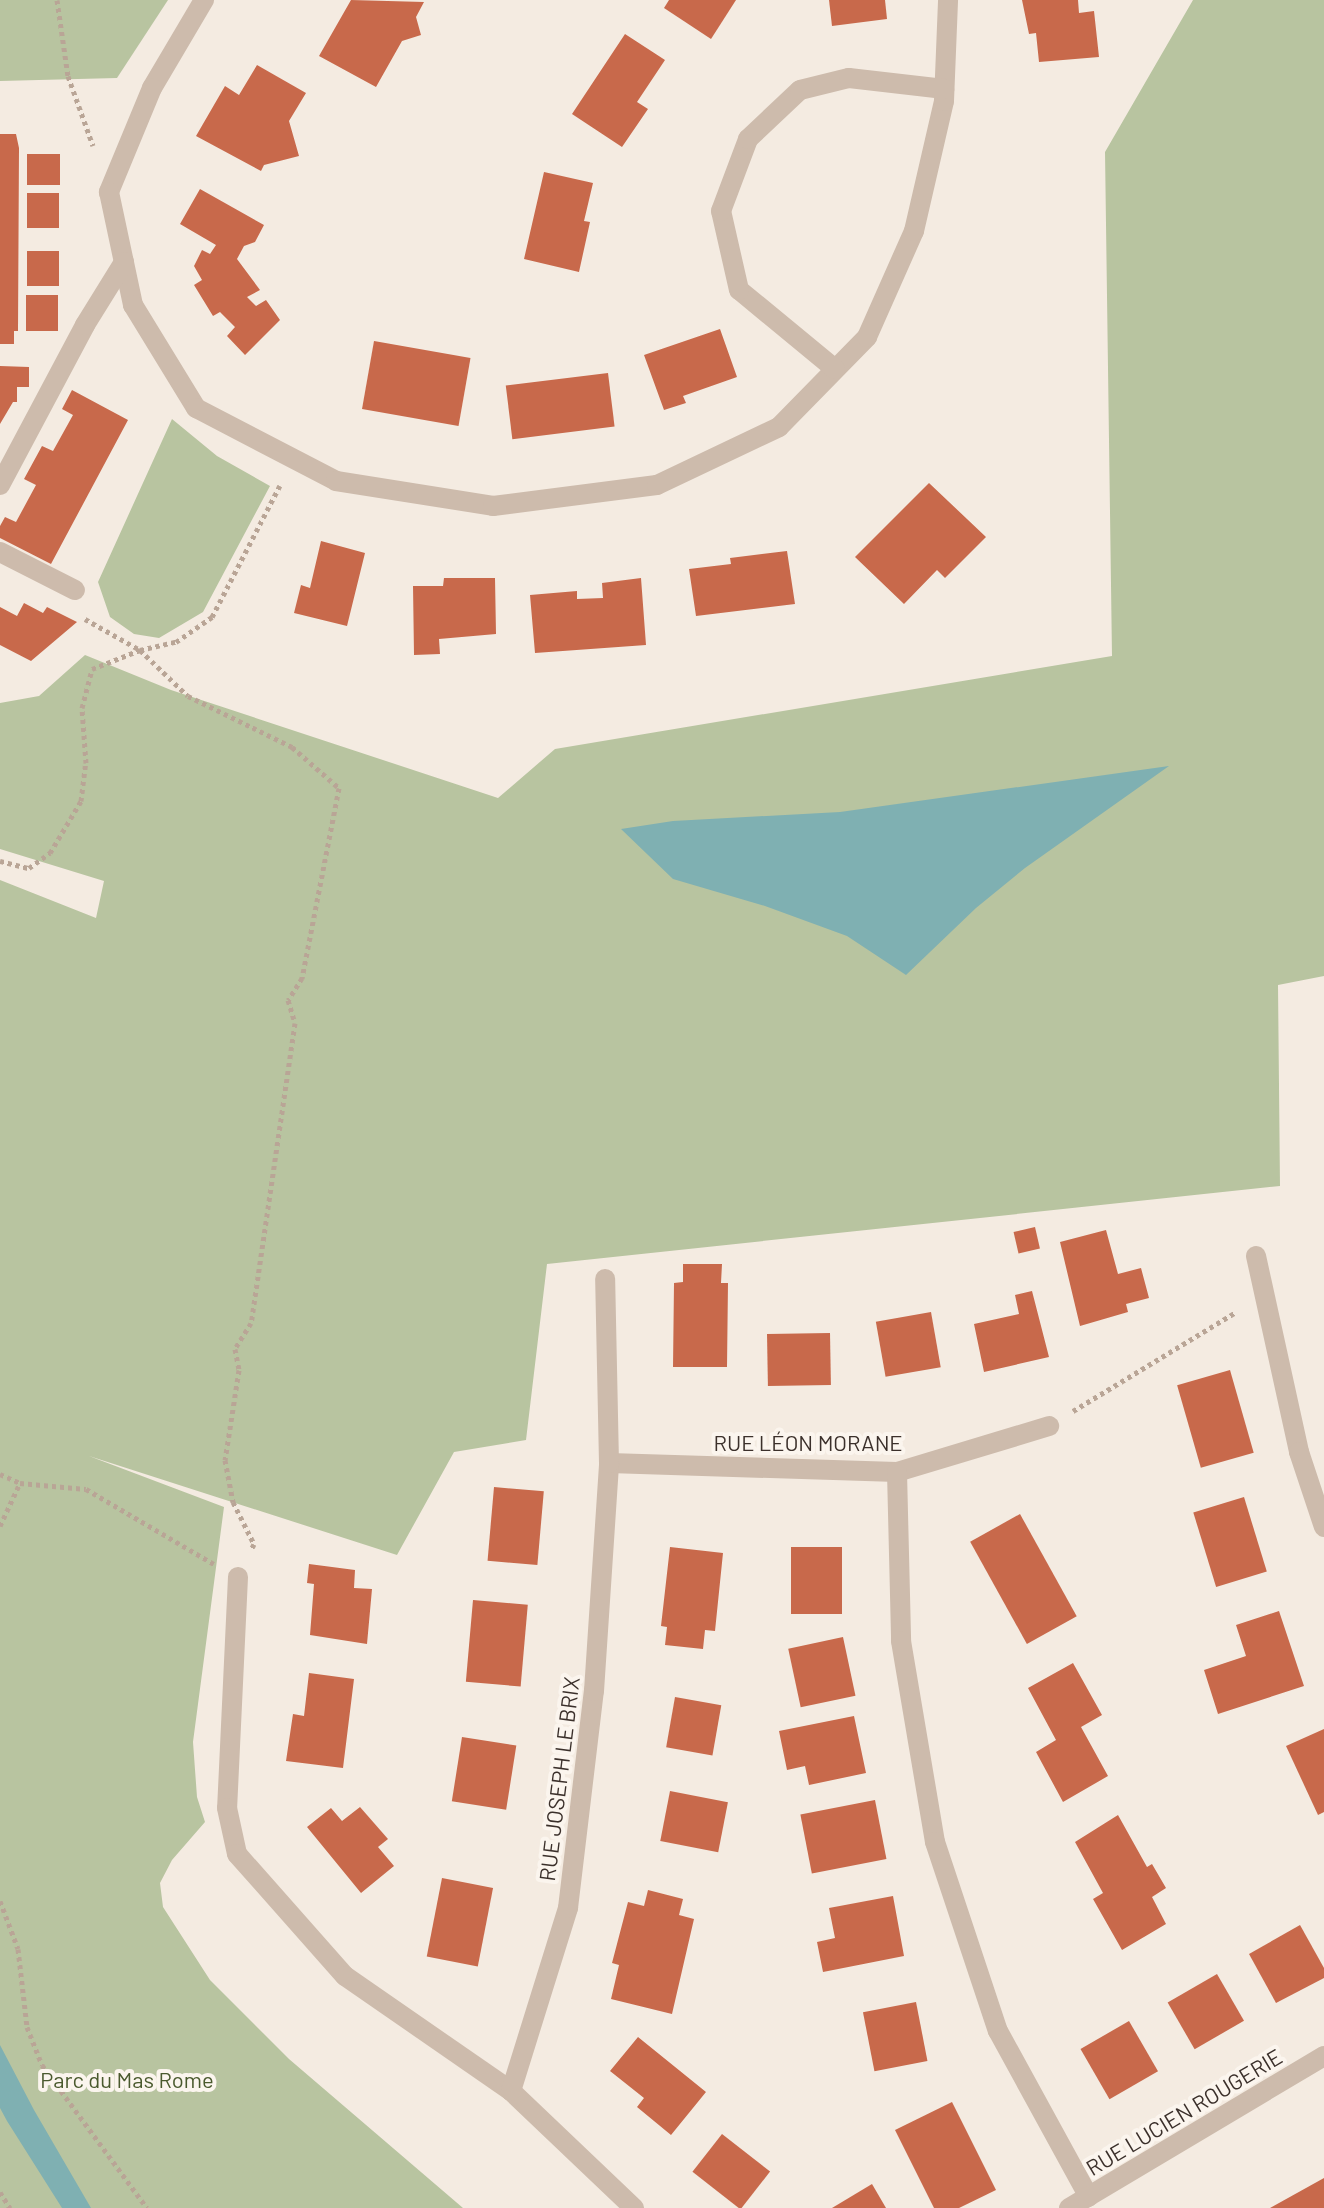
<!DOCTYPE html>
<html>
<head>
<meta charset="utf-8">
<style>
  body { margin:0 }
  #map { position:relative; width:1324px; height:2208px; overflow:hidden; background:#f4ebe1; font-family:Barlow,sans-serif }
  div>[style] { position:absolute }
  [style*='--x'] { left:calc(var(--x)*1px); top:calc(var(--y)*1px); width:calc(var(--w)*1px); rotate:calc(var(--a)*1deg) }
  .green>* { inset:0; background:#b8c4a0 }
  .water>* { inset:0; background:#7fb0b2 }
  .building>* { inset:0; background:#c8694b; transform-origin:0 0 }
  .path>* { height:5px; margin-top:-2.5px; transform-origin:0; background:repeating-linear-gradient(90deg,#b9a596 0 4px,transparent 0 8px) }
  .minor>* { height:20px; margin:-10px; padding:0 10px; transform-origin:10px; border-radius:10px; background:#cdbbac }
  span { translate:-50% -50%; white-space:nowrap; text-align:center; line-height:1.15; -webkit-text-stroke:8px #fbf5ee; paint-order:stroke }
  .street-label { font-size:22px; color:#3b302b }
  .park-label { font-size:22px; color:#4a5a2e }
</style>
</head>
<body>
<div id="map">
  <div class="green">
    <div style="clip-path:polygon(0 0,168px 0,117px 78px,0 81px)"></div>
    <div style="clip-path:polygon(1193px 0,1324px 0,1324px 976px,1278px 985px,1280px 1186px,547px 1264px,526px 1440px,454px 1452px,397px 1555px,89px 1456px,224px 1507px,193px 1742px,197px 1797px,205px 1822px,172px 1860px,160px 1883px,163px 1907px,210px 1980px,289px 2059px,463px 2208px,0 2208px,0 880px,96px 918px,104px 881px,0 849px,0 703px,39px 696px,85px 655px,171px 690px,498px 798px,555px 749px,1112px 656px,1105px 152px)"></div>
    <div style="clip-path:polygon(172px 419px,217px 456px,270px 486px,203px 612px,159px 638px,134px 634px,110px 617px,98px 582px)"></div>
  </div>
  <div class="water">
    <div style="clip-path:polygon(1169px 766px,1025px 868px,976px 908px,906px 975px,847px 936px,765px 906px,673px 879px,621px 829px,673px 821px,840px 812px)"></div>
    <div style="clip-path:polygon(0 2045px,34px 2110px,91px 2208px,62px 2208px,7px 2121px,0 2108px)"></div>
  </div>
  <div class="building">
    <div style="clip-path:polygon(351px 0,424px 2px,416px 17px,421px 35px,402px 41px,376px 87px,319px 56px)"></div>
    <div style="clip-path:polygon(669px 0,736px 0,711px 39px,664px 8px)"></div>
    <div style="clip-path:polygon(829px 0,885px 0,887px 19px,832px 26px)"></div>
    <div style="clip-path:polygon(1022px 0,1078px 0,1079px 13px,1094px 11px,1099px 57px,1039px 62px,1036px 33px,1029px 34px)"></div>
    <div style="clip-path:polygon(625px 34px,665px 60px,637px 102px,648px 109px,622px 147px,572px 114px)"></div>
    <div style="clip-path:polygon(257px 65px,306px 93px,289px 121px,299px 156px,264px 165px,261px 171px,196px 136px,225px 86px,239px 95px)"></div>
    <div style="clip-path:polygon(0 134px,16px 134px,19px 148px,18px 331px,14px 331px,14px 344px,0 344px)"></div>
    <div style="left:27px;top:154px;width:33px;height:31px"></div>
    <div style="clip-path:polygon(544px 172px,593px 183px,584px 221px,590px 222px,579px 272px,524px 259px)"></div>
    <div style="clip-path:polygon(200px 189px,264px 225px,255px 242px,244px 246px,237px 259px,260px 290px,247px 297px,256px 306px,266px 300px,280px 320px,245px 355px,227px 336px,235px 327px,220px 312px,213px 316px,194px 285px,202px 280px,194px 266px,202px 250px,210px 254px,216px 245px,180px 224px)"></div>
    <div style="left:27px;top:193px;width:32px;height:35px"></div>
    <div style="left:27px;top:251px;width:32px;height:35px"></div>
    <div style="left:26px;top:295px;width:32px;height:36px"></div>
    <div style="clip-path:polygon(720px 329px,737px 377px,683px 396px,686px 403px,664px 410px,644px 355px)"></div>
    <div style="left:374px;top:341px;width:98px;height:69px;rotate:10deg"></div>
    <div style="clip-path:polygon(0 366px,29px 367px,29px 387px,17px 387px,17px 402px,13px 402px,0 424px)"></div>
    <div style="left:608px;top:373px;width:54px;height:103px;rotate:83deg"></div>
    <div style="clip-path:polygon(72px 390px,128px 420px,51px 564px,0 538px,0 526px,5px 517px,16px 522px,36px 485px,24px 479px,42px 446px,53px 451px,73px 415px,62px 409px)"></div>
    <div style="clip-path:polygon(929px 483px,986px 537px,945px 578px,937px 570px,904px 604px,855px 557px)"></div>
    <div style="clip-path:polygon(321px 541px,365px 553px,347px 626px,294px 613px,301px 585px,310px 588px)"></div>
    <div style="clip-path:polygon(787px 551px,795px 604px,696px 616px,689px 569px,731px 564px,730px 558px)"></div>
    <div style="clip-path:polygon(444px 578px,495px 578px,496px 634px,439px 639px,440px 654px,414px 655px,413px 586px,443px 586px)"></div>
    <div style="clip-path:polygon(641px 578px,646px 645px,535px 653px,530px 595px,577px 591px,577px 599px,603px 598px,602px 583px)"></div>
    <div style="clip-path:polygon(24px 603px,43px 613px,47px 607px,77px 622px,31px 661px,0 645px,0 607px,17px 616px)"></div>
    <div style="left:1035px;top:1227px;width:22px;height:22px;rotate:77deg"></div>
    <div style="clip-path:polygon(1106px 1230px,1118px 1274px,1141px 1268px,1149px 1298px,1126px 1304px,1128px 1312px,1080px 1326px,1060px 1242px)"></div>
    <div style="clip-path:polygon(683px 1264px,722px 1264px,721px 1283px,728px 1283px,727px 1367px,673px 1367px,674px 1283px,683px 1282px)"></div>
    <div style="clip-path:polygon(1032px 1291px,1049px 1357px,984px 1372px,974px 1324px,1019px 1314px,1015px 1295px)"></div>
    <div style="left:931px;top:1312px;width:56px;height:56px;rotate:80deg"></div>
    <div style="left:830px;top:1333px;width:52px;height:63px;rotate:89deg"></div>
    <div style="left:1230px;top:1370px;width:86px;height:55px;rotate:74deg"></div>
    <div style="left:494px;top:1487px;width:50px;height:74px;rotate:5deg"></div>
    <div style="left:1244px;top:1497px;width:78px;height:53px;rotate:73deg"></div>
    <div style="left:1020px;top:1514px;width:117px;height:57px;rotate:61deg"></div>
    <div style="clip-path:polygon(670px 1547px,723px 1553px,715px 1631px,705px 1630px,703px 1649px,665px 1645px,667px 1627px,661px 1626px)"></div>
    <div style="left:842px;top:1547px;width:67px;height:51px;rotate:90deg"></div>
    <div style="clip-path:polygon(309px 1564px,355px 1570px,354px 1588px,372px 1589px,367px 1644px,310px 1635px,314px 1584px,307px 1583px)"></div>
    <div style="left:473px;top:1600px;width:55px;height:82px;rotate:5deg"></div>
    <div style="clip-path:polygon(1279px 1611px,1304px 1686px,1218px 1714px,1204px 1670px,1246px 1656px,1236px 1625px)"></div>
    <div style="left:843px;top:1637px;width:60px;height:56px;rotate:78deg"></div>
    <div style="clip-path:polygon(1073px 1663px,1102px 1715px,1081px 1727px,1108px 1776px,1063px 1802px,1036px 1752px,1056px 1740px,1028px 1688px)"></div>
    <div style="clip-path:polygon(309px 1673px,354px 1679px,343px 1768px,286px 1761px,293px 1714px,304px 1716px)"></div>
    <div style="left:675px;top:1697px;width:47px;height:51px;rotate:10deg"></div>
    <div style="clip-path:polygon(854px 1716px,866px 1773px,809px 1785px,805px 1766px,787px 1770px,779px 1731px)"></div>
    <div style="clip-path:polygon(1324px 1729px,1324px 1812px,1318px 1815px,1286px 1746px)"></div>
    <div style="left:462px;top:1737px;width:55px;height:65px;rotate:9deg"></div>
    <div style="left:670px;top:1791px;width:59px;height:51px;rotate:11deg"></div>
    <div style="left:875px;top:1800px;width:60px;height:76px;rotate:79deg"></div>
    <div style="clip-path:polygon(360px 1807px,388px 1839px,378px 1847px,394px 1866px,361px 1893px,307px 1827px,331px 1808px,342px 1821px)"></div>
    <div style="clip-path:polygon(1118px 1815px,1147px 1867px,1152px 1864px,1166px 1888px,1152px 1897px,1166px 1924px,1122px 1950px,1093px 1899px,1103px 1893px,1075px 1842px)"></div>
    <div style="left:442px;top:1878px;width:52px;height:80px;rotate:11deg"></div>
    <div style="clip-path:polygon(648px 1890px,683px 1899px,679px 1915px,694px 1919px,672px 2014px,611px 1999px,619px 1965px,612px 1963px,628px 1902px,644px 1906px)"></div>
    <div style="clip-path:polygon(893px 1896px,904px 1956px,823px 1972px,817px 1942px,835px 1938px,829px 1908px)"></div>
    <div style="clip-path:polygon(1300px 1925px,1324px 1968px,1324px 1978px,1276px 2003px,1249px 1954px)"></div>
    <div style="left:1217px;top:1974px;width:54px;height:57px;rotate:60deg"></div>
    <div style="left:916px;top:2002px;width:60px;height:54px;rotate:79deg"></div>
    <div style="left:1129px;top:2021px;width:58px;height:56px;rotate:60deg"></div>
    <div style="clip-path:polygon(638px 2037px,706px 2092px,671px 2135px,637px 2107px,644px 2098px,610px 2071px)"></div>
    <div style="clip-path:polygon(952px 2102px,996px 2190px,959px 2208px,934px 2208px,895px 2130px)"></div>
    <div style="left:722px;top:2134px;width:61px;height:48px;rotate:38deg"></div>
    <div style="clip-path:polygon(1324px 2178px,1324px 2208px,1270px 2208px)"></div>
    <div style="clip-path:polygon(872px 2184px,886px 2208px,832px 2208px)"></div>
  </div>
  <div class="path">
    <div style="--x:57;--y:0;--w:77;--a:81.8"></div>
    <div style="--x:68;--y:76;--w:74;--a:70.3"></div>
    <div style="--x:85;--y:619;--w:63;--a:29.4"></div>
    <div style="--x:140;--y:650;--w:66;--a:43.8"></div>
    <div style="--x:188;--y:696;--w:116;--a:26.1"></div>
    <div style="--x:292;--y:747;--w:62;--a:41.1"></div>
    <div style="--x:339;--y:788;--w:194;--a:101"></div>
    <div style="--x:302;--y:978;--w:26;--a:122"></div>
    <div style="--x:288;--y:1000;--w:24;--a:73"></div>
    <div style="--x:295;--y:1023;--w:303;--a:98.3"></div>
    <div style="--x:251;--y:1323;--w:31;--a:122"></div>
    <div style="--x:235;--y:1349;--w:21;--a:79"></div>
    <div style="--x:239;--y:1370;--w:91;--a:98.8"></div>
    <div style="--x:225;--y:1460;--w:43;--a:79.2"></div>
    <div style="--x:233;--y:1502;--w:47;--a:63.4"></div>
    <div style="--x:254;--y:1544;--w:7;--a:117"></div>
    <div style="--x:0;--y:861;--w:30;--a:14"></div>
    <div style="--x:29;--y:868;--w:26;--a:-36"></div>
    <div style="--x:50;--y:853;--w:61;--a:-59.2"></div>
    <div style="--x:81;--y:801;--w:38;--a:-83"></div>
    <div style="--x:86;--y:763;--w:55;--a:-94.2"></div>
    <div style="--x:82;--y:708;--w:40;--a:-75.6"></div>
    <div style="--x:92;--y:669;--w:52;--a:-21.6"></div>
    <div style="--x:140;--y:650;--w:37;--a:-13"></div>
    <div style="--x:176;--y:642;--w:44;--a:-34.8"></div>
    <div style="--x:212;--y:617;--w:148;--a:-62.7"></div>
    <div style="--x:1073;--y:1411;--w:191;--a:-31.3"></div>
    <div style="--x:0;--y:1474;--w:22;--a:24"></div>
    <div style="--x:0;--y:1526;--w:47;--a:-65.1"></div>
    <div style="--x:20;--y:1483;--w:66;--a:5.2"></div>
    <div style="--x:86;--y:1489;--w:148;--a:30.4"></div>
    <div style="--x:0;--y:1901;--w:51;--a:69.4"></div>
    <div style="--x:18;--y:1949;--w:79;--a:83.4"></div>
    <div style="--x:27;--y:2027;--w:41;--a:68.5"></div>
    <div style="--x:42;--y:2065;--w:177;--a:53.7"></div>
    <div style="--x:0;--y:2192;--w:19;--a:58"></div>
  </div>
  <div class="minor">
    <div style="--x:204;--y:0;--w:102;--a:120.6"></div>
    <div style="--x:152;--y:88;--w:113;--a:112.5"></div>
    <div style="--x:109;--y:192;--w:116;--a:78"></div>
    <div style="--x:133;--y:305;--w:121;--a:58.5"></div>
    <div style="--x:196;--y:408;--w:158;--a:27.5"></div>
    <div style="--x:336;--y:481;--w:159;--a:9"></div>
    <div style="--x:493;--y:506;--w:165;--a:-7.3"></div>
    <div style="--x:657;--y:485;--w:135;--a:-25.4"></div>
    <div style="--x:779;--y:427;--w:126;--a:-45.6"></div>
    <div style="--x:867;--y:337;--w:116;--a:-66.1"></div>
    <div style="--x:914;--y:231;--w:133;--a:-77"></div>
    <div style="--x:944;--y:101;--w:101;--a:-87.7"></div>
    <div style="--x:835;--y:369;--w:124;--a:-140.5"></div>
    <div style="--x:739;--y:290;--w:81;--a:-102.8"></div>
    <div style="--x:721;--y:211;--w:77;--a:-69.4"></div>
    <div style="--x:748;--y:139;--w:71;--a:-43.3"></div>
    <div style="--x:800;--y:90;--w:50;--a:-13.8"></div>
    <div style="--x:849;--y:78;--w:96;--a:6.6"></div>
    <div style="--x:0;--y:485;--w:181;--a:-62"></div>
    <div style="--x:85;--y:325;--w:74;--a:-58.2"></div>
    <div style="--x:0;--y:552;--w:84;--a:26.9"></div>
    <div style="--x:1256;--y:1256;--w:201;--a:77.6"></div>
    <div style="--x:1299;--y:1452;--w:79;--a:71.6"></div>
    <div style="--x:609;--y:1463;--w:288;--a:1.8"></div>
    <div style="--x:897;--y:1472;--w:159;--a:-16.8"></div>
    <div style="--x:897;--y:1472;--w:169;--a:88.6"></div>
    <div style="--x:901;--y:1641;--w:204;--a:80.4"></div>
    <div style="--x:935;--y:1842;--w:199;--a:71.6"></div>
    <div style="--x:998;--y:2031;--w:189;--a:61.3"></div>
    <div style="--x:238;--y:1577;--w:231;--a:92.7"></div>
    <div style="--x:227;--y:1808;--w:47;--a:77.7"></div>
    <div style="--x:237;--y:1854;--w:163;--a:48.5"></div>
    <div style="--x:345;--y:1976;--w:202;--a:34.7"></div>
    <div style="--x:511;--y:2091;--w:170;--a:43.6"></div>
    <div style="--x:511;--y:2091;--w:192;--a:-72.7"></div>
    <div style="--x:568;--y:1908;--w:219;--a:-83.2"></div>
    <div style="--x:594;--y:1691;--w:228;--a:-86.2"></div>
    <div style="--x:609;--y:1463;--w:184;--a:-91.2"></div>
    <div style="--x:1069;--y:2208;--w:297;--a:-30.8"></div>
  </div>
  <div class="street-label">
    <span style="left:808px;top:1443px">RUE LÉON MORANE</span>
    <span style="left:559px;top:1779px;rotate:-83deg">RUE JOSEPH LE BRIX</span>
    <span style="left:1184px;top:2112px;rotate:-31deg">RUE LUCIEN ROUGERIE</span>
  </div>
  <div class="park-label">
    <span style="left:127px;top:2080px">Parc du Mas Rome</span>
  </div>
</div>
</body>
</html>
